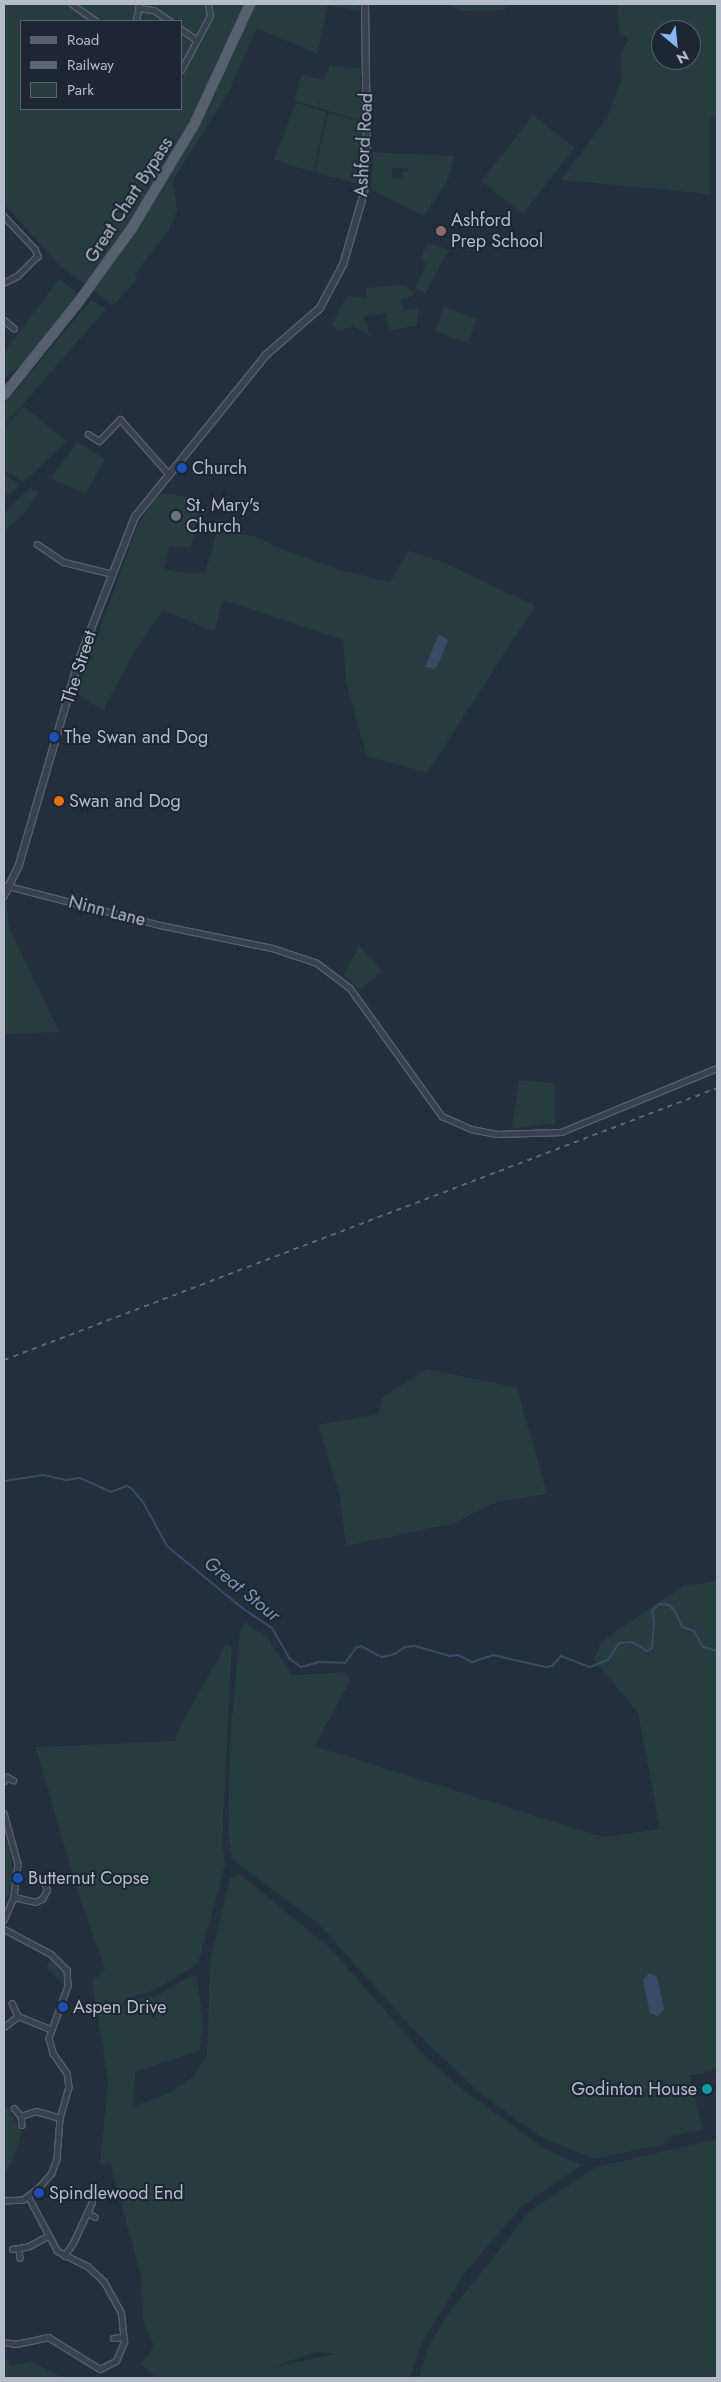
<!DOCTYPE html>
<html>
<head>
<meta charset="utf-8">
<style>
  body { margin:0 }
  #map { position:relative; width:721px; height:2382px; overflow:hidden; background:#242f3e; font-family:Jost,sans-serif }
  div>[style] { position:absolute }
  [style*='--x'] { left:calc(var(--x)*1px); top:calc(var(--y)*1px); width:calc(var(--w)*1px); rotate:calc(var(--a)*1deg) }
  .green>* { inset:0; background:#263c3f; transform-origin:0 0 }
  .water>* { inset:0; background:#394c67 }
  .stream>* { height:2px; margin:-1px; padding:0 1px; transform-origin:1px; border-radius:1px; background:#394c67 }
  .roads { filter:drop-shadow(1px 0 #565f6c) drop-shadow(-1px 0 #565f6c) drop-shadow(0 1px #565f6c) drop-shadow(0 -1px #565f6c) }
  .minor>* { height:4.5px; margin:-2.25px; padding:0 2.25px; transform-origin:2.25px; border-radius:2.25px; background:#38414e }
  .tertiary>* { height:5.5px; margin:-2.75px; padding:0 2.75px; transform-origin:2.75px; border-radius:2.75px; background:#38414e }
  .primary>* { height:8px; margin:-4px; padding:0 4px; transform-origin:4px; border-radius:4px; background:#56606e }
  .rail>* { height:2px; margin-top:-1px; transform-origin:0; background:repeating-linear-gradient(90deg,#5a6575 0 5px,transparent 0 10px) }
  .dots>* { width:14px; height:14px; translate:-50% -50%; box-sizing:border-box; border:2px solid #1d2633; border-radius:50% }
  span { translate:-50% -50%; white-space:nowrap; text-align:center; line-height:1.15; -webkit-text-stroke:4px #1d2633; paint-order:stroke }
  .street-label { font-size:18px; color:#b4bcc9 }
  .poi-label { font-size:18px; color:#b4bcc9 }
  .left { translate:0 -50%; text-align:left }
  .right { translate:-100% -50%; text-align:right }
  .water-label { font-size:19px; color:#7c92b1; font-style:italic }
  .frame { position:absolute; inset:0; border:5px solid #b4bcc9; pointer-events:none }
  .legend { position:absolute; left:20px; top:20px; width:162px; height:90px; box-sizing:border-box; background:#1d2633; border:1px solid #59626f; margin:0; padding:6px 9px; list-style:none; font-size:15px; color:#b4bcc9 }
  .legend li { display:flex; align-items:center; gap:10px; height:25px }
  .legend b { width:25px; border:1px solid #59626f }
  .north { position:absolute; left:651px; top:20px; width:50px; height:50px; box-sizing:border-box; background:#1d2633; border:1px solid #59626f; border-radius:50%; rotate:152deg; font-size:14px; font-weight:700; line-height:20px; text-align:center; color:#b4bcc9 }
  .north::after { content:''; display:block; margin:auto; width:18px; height:22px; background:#8ab4f8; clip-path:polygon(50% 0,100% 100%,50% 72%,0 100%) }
</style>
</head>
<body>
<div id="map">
  <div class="green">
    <div style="clip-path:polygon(evenodd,4px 4px,359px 4px,360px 11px,328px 5px,317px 54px,257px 28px,228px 93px,173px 180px,177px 211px,169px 230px,135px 274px,137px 280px,113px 305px,59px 265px,4px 204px,4px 4px,21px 21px,181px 21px,181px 109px,21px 109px,21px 21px)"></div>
    <div style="clip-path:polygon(447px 4px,505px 4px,505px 10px,463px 11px)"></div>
    <div style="clip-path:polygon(evenodd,617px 4px,717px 4px,717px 119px,710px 119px,710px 194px,561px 180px,607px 118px,621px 80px,622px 51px,628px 39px,620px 33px,617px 4px,661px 30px,691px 30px,691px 60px,661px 60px,661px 30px)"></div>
    <div style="clip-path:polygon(330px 65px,361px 69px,362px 121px,319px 108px,320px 99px,318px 108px,294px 101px,302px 75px,324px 80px)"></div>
    <div style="clip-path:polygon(296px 103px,326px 112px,314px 172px,274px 160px)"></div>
    <div style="clip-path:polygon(328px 113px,362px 122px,360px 185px,315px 172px)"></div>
    <div style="left:533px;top:115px;width:53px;height:84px;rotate:38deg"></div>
    <div style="clip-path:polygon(evenodd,373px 152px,454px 156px,448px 180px,424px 216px,371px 189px,373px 152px,392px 168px,407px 168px,410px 172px,403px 172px,402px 179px,392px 179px,392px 168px)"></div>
    <div style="clip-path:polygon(428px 243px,449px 250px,425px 293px,415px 288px,426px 265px,421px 257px)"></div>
    <div style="clip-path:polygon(59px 279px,79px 294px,22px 365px,4px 379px,4px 352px)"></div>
    <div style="clip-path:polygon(405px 285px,415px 294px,400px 301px,404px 311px,419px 307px,416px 326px,389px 330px,386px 313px,364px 317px,370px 336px,353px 326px,339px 331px,331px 325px,347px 296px,366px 298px,366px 288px)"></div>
    <div style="clip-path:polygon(91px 300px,106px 309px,4px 426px,4px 404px)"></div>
    <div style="left:444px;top:307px;width:35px;height:26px;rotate:20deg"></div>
    <div style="clip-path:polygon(23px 406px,67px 441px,24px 482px,4px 471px,4px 428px)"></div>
    <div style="clip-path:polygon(78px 442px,105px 459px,86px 494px,50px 478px)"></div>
    <div style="clip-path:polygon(4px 475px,20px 484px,10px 494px,4px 494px)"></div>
    <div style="clip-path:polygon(30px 488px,39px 492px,23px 515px,4px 532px,4px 513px)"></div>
    <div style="clip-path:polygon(159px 493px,202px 499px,191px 547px,169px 546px,164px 570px,194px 574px,206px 571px,217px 531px,255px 536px,279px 548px,343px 571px,390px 582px,408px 551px,441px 561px,535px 606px,427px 773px,367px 756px,346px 682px,343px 640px,223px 600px,214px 632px,163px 610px,135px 650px,103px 711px,77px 693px,138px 524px)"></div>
    <div style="clip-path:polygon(7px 900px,9px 927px,59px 1032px,4px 1034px,4px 902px)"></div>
    <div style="clip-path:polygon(359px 945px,382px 971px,360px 990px,344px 975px)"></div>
    <div style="clip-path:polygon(519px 1080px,555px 1083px,555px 1124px,512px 1128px)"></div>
    <div style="clip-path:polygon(427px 1369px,517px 1388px,547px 1494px,498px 1501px,455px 1523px,346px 1546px,340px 1496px,318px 1425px,379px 1414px,383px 1397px)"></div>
    <div style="clip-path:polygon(717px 1581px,717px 2069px,690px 2076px,703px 2129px,669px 2137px,664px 2144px,594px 2159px,541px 2137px,476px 2090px,410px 2026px,319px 1924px,232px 1859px,228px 1834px,230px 1739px,240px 1631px,245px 1622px,268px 1638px,292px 1675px,345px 1672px,350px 1681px,315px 1746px,602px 1837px,660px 1829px,638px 1713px,594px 1660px,601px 1642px,683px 1586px)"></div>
    <div style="clip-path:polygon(evenodd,226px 1644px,232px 1648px,222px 1842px,225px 1865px,198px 1964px,154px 1990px,125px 1999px,122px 2007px,138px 1999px,156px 1996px,192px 1975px,197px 1977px,203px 2021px,200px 2051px,135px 2072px,133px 2107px,167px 2094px,192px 2078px,207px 2055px,210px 1962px,230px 1878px,240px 1874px,331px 1949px,423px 2054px,459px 2087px,545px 2149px,582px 2165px,522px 2206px,464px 2274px,421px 2344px,410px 2378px,156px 2378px,141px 2364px,154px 2346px,143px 2320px,141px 2276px,110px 2162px,100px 2166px,108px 2080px,92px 1981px,105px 1970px,76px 1886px,36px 1747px,176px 1741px,176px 1734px,226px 1644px,315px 2352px,335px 2354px,272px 2367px,315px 2352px)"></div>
    <div style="clip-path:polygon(8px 1838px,14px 1876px,12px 1892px,4px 1900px,4px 1851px)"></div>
    <div style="clip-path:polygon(50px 1958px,64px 1969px,66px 1984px,60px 1982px,47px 1968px)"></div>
    <div style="clip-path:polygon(4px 2107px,9px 2109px,21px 2133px,14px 2159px,4px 2175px)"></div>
    <div style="clip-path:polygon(717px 2139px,717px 2378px,419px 2378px,429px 2345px,448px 2314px,529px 2212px,596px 2167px)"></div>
    <div style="clip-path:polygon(7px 2359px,11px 2366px,31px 2361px,62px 2378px,4px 2378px,4px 2360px)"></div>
  </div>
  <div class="water">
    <div style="clip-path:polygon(439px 634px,448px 640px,441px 658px,435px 669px,425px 667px)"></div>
    <div style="clip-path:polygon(649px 1973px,657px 1977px,664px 2009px,658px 2016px,650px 2013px,643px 1980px)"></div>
  </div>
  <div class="stream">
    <div style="--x:4;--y:1481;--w:40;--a:-8.5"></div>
    <div style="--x:44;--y:1475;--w:23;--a:13"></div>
    <div style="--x:66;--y:1480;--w:14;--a:-8"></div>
    <div style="--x:80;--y:1478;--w:34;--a:24"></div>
    <div style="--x:111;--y:1492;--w:17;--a:-21"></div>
    <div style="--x:127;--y:1486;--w:6;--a:31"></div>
    <div style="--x:132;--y:1489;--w:17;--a:50"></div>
    <div style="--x:143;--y:1502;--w:50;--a:61.4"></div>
    <div style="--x:167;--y:1546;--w:97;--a:39.6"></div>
    <div style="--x:242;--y:1608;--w:36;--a:34"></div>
    <div style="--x:272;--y:1628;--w:36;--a:60"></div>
    <div style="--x:290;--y:1659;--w:14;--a:36"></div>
    <div style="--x:301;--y:1667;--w:20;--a:-15"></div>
    <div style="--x:320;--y:1662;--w:25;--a:2"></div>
    <div style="--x:345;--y:1663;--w:19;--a:-54"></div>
    <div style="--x:356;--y:1648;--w:5;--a:-22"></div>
    <div style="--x:361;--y:1646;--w:24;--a:28"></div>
    <div style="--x:382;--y:1657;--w:13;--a:-13"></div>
    <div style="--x:395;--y:1654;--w:12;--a:-35"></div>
    <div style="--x:405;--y:1647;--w:10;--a:-6"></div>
    <div style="--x:415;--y:1646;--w:35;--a:16"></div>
    <div style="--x:449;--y:1656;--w:9;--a:-6"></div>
    <div style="--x:458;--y:1655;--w:16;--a:27"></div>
    <div style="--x:472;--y:1662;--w:22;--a:-18"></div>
    <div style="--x:493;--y:1655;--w:54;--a:12.8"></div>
    <div style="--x:546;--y:1667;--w:6;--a:-9"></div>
    <div style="--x:552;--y:1666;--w:13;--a:-48"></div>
    <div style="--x:561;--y:1656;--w:31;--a:21"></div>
    <div style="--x:590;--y:1667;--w:19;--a:-21"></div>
    <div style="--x:608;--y:1660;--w:20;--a:-57"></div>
    <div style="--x:619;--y:1643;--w:13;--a:-4"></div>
    <div style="--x:632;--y:1642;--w:17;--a:31"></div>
    <div style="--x:647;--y:1651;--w:6;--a:-31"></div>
    <div style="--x:652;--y:1648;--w:26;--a:-86"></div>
    <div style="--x:654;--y:1622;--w:11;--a:-100"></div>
    <div style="--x:652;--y:1611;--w:10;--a:-45"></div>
    <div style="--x:659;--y:1604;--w:10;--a:6"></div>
    <div style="--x:669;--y:1605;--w:8;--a:45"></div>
    <div style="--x:675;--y:1611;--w:17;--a:66"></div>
    <div style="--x:682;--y:1627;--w:13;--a:18"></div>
    <div style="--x:694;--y:1631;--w:18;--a:61"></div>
    <div style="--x:703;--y:1647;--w:15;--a:16"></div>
  </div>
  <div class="roads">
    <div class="minor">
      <div style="--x:72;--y:4;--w:29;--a:35"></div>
      <div style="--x:139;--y:8;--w:15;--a:8"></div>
      <div style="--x:154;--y:10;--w:19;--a:35"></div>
      <div style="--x:136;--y:21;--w:17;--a:-80"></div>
      <div style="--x:181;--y:29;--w:19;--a:35"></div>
      <div style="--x:181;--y:70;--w:61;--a:-61.8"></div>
      <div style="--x:210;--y:16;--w:12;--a:-99"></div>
      <div style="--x:4;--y:216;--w:45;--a:46.8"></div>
      <div style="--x:35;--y:249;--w:8;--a:67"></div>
      <div style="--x:38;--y:256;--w:28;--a:135"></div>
      <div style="--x:18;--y:276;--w:16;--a:153"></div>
      <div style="--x:4;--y:320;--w:13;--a:39"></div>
      <div style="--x:88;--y:434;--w:13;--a:32"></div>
      <div style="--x:99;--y:441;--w:30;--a:-46"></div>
      <div style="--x:120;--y:419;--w:74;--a:48.3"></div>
      <div style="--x:37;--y:544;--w:32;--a:34"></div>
      <div style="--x:64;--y:562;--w:50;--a:13.8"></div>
      <div style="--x:4;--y:885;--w:161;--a:14.4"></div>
      <div style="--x:160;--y:925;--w:114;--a:11.6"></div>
      <div style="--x:272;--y:948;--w:47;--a:18.4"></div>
      <div style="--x:317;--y:963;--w:41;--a:37.1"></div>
      <div style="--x:350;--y:988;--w:158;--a:54.3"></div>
      <div style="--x:442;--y:1116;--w:32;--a:24"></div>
      <div style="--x:471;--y:1129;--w:26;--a:11"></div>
      <div style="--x:497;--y:1134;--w:64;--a:-1.8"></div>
      <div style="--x:561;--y:1132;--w:169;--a:-22.3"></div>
      <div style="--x:4;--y:1781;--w:5;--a:-53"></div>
      <div style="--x:7;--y:1777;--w:7;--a:27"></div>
      <div style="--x:4;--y:1813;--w:53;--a:74.6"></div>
      <div style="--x:18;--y:1864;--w:33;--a:97"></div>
      <div style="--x:14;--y:1897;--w:25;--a:113"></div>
      <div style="--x:14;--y:1897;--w:22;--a:13"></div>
      <div style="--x:35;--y:1902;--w:8;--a:-23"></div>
      <div style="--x:42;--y:1899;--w:10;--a:-61"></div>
      <div style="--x:47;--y:1890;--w:8;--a:-113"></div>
      <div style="--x:4;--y:1929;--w:53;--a:28"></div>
      <div style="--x:51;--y:1954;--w:23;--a:45"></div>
      <div style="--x:67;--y:1970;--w:16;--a:86"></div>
      <div style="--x:68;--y:1986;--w:55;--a:110.1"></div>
      <div style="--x:49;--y:2038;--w:16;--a:75"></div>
      <div style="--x:53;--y:2053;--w:24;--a:55"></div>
      <div style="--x:67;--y:2073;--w:14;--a:82"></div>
      <div style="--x:69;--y:2087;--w:32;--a:106"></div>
      <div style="--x:60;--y:2118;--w:41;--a:94.2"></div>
      <div style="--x:57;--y:2159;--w:15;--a:110"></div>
      <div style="--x:52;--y:2173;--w:20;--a:131"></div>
      <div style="--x:39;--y:2188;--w:20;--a:143"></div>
      <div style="--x:23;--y:2200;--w:19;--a:177"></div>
      <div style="--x:12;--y:2003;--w:14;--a:65"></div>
      <div style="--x:4;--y:2027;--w:18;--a:-38"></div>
      <div style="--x:18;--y:2016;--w:35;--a:22"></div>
      <div style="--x:14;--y:2108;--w:11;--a:49"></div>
      <div style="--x:21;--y:2116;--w:9;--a:84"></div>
      <div style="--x:21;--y:2116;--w:16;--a:-18"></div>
      <div style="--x:36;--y:2111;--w:25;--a:16"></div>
      <div style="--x:87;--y:2212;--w:9;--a:32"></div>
      <div style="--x:12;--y:2249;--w:15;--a:-8"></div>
      <div style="--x:27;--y:2247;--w:24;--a:-28"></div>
      <div style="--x:19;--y:2249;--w:9;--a:84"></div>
      <div style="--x:64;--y:2256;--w:16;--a:-55"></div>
      <div style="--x:73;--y:2243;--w:45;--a:-65.1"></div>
      <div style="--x:113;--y:2338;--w:10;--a:-6"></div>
      <div style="--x:4;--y:2342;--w:12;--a:9"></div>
      <div style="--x:16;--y:2344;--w:33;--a:-12"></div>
      <div style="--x:48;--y:2337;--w:61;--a:31.6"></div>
      <div style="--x:100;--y:2369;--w:18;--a:-27"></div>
      <div style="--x:116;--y:2361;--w:21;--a:-67"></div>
      <div style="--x:124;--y:2342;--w:29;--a:-96"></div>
      <div style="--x:121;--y:2313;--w:35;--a:-119"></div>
      <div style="--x:104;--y:2282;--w:22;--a:-137"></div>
      <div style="--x:88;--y:2267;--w:35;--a:-153"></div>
      <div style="--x:57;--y:2251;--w:61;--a:-118.2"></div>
    </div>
    <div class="tertiary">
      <div style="--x:4;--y:896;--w:34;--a:-64"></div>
      <div style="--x:19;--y:865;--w:214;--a:-73.7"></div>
      <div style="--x:79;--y:660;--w:154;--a:-68.6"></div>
      <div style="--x:135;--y:517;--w:208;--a:-51"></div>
      <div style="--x:266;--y:355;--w:72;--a:-41"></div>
      <div style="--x:320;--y:308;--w:49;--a:-61.9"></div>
      <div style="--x:343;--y:265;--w:75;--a:-73.7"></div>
      <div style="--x:364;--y:193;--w:45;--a:-86.2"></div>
      <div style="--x:367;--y:148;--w:144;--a:-90.8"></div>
    </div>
    <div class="primary">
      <div style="--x:4;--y:395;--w:117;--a:-51.3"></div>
      <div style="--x:77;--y:304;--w:94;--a:-54.1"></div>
      <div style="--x:132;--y:228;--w:122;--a:-59"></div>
      <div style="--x:195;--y:123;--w:131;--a:-65.2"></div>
    </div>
  </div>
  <div class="rail">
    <div style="--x:4;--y:1360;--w:763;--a:-20.88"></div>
  </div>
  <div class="dots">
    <div style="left:441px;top:231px;background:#8d6e63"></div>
    <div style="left:182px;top:468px;background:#1a4fb4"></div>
    <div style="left:176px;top:516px;background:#6b7280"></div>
    <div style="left:54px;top:737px;background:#1a4fb4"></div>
    <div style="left:59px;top:801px;background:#e8710a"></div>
    <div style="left:18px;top:1878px;background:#1a4fb4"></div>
    <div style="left:63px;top:2007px;background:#1a4fb4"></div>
    <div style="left:707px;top:2089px;background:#0f9aa8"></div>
    <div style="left:39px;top:2193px;background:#1a4fb4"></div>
  </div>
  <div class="street-label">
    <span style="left:364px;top:145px;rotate:-87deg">Ashford Road</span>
    <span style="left:129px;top:200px;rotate:-57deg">Great Chart Bypass</span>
    <span style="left:79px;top:667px;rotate:-72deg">The Street</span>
    <span style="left:107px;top:911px;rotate:14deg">Ninn Lane</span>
  </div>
  <div class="poi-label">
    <span class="left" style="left:451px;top:231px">Ashford<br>Prep School</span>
    <span class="left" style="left:192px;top:468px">Church</span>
    <span class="left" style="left:186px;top:516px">St. Mary's<br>Church</span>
    <span class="left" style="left:64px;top:737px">The Swan and Dog</span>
    <span class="left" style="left:69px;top:801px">Swan and Dog</span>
    <span class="left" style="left:28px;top:1878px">Butternut Copse</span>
    <span class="left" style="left:73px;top:2007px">Aspen Drive</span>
    <span class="right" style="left:697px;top:2089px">Godinton House</span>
    <span class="left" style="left:49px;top:2193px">Spindlewood End</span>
  </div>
  <div class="water-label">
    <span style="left:242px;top:1589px;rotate:39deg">Great Stour</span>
  </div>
  <div class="frame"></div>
  <ul class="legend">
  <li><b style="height:6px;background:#56606e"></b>Road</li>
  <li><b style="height:6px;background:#5a6575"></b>Railway</li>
  <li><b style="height:14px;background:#263c3f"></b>Park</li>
  </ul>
  <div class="north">N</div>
</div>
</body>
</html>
